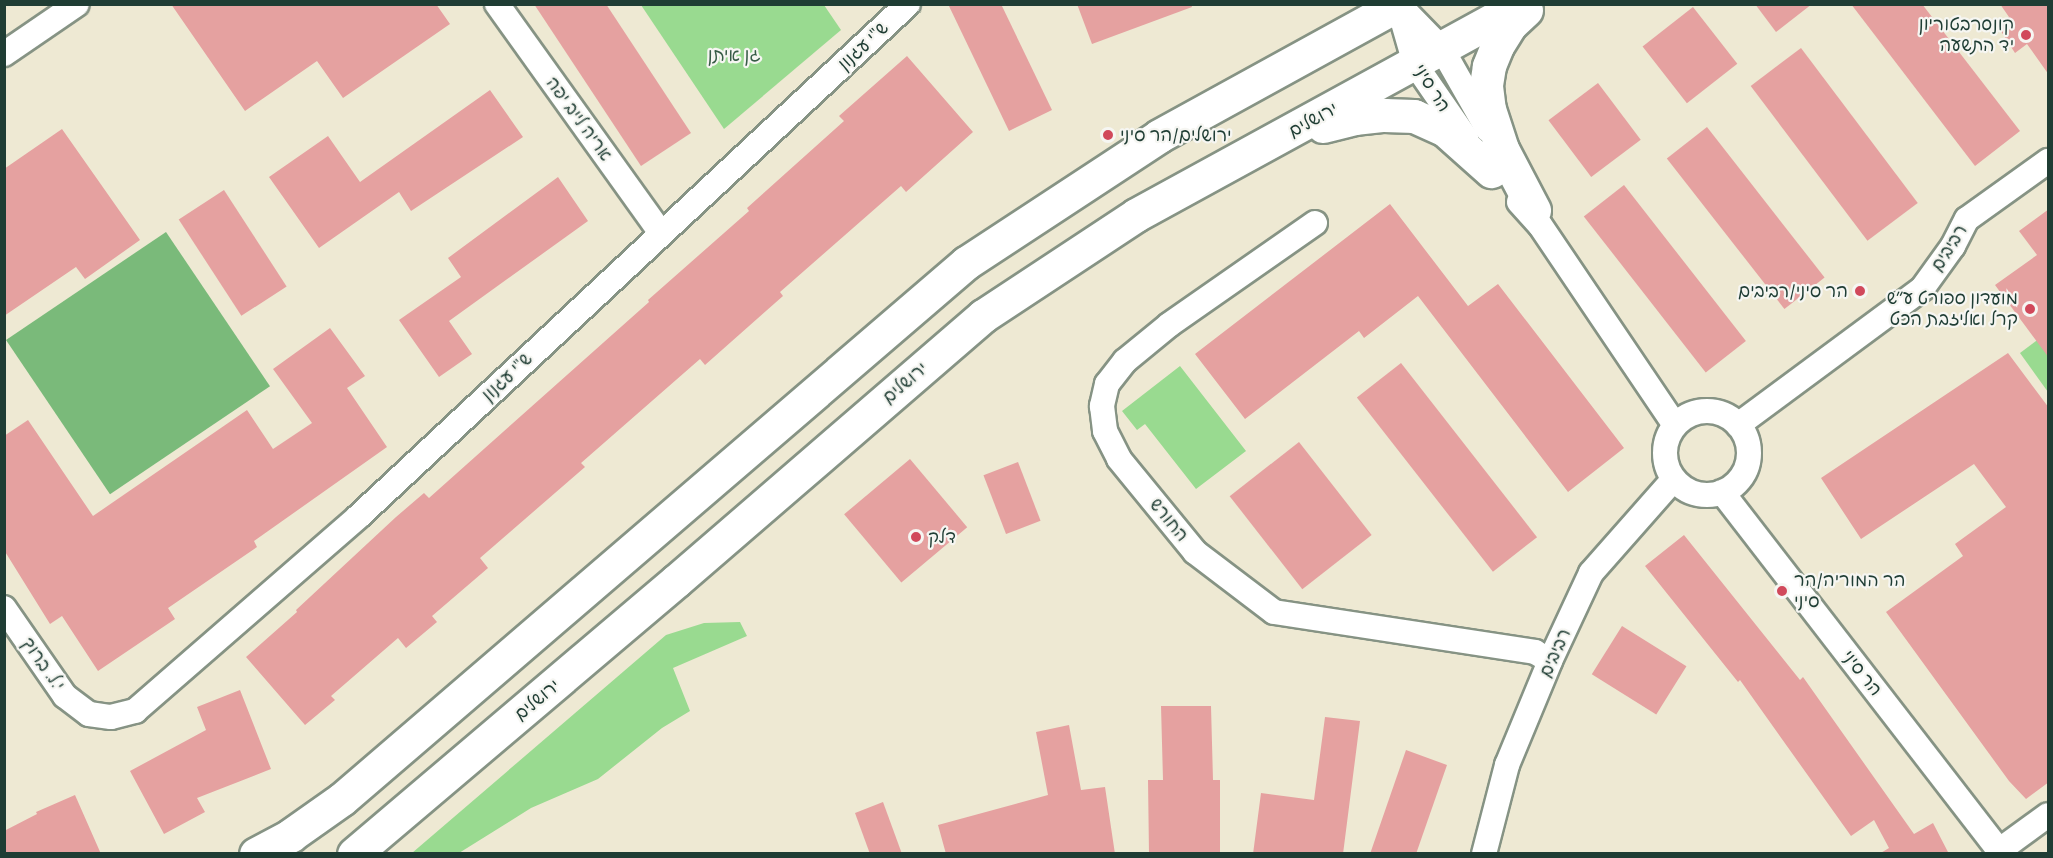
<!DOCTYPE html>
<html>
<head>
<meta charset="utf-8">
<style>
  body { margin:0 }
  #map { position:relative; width:2053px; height:858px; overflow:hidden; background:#eee9d3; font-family:Delius,"Playpen Sans Hebrew",sans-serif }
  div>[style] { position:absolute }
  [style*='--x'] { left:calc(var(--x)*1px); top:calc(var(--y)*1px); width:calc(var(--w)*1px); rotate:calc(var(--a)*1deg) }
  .green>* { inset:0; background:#99da90 }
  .forest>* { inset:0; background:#7aba7a; transform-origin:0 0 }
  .building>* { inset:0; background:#e5a1a0; transform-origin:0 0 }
  .roads { filter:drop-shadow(2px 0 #869384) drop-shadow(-2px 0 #869384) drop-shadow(0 2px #869384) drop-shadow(0 -2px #869384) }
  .street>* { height:24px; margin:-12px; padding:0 12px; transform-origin:12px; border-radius:12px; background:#fff }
  .street>.ring { margin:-12px; padding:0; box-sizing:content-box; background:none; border:24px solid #fff; border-radius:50% }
  .secondary>* { height:33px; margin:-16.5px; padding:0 16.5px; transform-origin:16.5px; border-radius:16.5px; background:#fff }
  .dots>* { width:16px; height:16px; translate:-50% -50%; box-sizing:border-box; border:3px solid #f6f6f2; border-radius:50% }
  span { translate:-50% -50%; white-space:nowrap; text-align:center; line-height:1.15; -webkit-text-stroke:4.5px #f6f6f2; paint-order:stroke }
  .poi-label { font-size:18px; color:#1f3d34 }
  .right { translate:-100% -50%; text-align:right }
  .left { translate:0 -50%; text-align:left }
  .street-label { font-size:18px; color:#1f3d34 }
  .park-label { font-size:18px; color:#375c46 }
  .frame { position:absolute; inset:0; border:6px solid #1f3d34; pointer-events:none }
</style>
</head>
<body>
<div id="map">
  <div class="green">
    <div style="clip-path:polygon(641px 5px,824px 5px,841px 30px,724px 129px)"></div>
    <div style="clip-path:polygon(2048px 332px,2048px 392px,2020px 353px)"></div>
    <div style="clip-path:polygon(1180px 366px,1246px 451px,1196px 489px,1145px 424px,1137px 430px,1122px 411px)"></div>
    <div style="clip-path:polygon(740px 622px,747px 636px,673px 668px,690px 711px,662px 728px,598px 779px,531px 808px,459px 853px,412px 853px,666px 635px,704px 623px)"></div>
  </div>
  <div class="forest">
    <div style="left:166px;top:232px;width:186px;height:193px;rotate:56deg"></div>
  </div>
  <div class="building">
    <div style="clip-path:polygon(171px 4px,436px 4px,450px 24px,343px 98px,317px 61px,245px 111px)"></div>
    <div style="clip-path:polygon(534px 4px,606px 4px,691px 133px,641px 166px)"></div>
    <div style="clip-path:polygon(948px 4px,1001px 4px,1052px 110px,1009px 131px)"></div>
    <div style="clip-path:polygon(1077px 4px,1191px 4px,1192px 7px,1092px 44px)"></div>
    <div style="clip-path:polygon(1755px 4px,1812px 4px,1776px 32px)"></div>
    <div style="clip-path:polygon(1851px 4px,1922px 4px,2020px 131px,1975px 166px)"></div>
    <div style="clip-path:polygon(2000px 4px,2049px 4px,2049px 75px,2027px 44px,2015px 53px,1997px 25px,2009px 17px)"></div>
    <div style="left:1693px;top:7px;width:72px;height:64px;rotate:52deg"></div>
    <div style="left:1801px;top:48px;width:194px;height:63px;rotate:53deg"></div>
    <div style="clip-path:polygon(907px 56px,973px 132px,906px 192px,901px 186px,780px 292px,783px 296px,705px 365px,700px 359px,581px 463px,585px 467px,480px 558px,488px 568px,432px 616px,437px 622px,406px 648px,398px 638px,331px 696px,335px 700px,305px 725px,246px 657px,297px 612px,296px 610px,396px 517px,424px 493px,429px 498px,649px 302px,648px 300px,749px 211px,747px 208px,844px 121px,839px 116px)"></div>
    <div style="left:1598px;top:83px;width:71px;height:62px;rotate:53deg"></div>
    <div style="clip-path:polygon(490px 90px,523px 137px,411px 211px,399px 192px,319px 248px,269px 177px,328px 136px,360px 182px)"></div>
    <div style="left:1707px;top:127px;width:191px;height:51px;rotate:52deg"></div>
    <div style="clip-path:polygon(62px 129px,140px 240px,85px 279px,76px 267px,4px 316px,4px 169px)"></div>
    <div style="clip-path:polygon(558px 177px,588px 221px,449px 321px,472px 354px,439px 377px,399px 320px,461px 277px,448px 258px)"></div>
    <div style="left:1624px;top:185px;width:198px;height:51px;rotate:52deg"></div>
    <div style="left:224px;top:190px;width:115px;height:54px;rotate:57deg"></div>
    <div style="clip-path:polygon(1390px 204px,1468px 306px,1498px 284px,1624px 448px,1568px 492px,1418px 296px,1364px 338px,1359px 331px,1245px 419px,1195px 354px)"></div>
    <div style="clip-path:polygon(2049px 209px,2049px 358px,1995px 285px,2037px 255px,2019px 231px)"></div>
    <div style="clip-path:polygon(330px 328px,365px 376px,347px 388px,387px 447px,254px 541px,257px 547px,168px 608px,175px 619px,98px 671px,62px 616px,50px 624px,4px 550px,4px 436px,28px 420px,93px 516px,247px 410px,273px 449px,312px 423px,273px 369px)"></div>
    <div style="clip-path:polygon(2008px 353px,2049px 408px,2049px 782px,2026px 799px,2009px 781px,1886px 612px,1963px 556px,1955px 544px,2006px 507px,1974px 464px,1861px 539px,1821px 478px)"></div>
    <div style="left:1401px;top:363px;width:221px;height:56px;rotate:52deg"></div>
    <div style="left:1299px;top:442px;width:118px;height:88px;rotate:52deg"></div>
    <div style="left:910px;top:459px;width:89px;height:86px;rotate:50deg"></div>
    <div style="left:1018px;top:462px;width:63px;height:37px;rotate:69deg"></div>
    <div style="clip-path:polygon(1684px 535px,1800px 680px,1803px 677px,1914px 834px,1933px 823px,1949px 854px,1879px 854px,1889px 848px,1874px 820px,1851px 836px,1740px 680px,1738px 682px,1645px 566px)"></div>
    <div style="left:1622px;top:626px;width:76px;height:57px;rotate:32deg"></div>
    <div style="clip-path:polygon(240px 690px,271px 769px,197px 798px,205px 812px,164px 834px,130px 771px,206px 730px,197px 707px)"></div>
    <div style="clip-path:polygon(1161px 706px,1211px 706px,1213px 780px,1220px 780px,1220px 854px,1149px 854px,1148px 780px,1163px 780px)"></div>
    <div style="clip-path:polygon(1325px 717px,1360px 721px,1343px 854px,1253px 854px,1261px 793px,1314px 800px)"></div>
    <div style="clip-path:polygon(1069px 725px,1081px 790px,1105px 787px,1115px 854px,946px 854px,938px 825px,1048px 795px,1036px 732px)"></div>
    <div style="clip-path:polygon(1406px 750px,1447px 765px,1416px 854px,1370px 854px)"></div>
    <div style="clip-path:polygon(75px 795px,101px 854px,4px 854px,4px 831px,37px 814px,36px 812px)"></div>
    <div style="clip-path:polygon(883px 802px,902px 854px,870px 854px,855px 813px)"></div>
  </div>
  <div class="roads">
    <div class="street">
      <div style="--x:497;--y:4;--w:282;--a:54.4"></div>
      <div style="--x:1398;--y:5;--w:61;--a:73.9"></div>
      <div style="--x:1415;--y:64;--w:90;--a:55.4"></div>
      <div style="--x:1401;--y:7;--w:59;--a:45.7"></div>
      <div style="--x:1442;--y:49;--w:93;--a:60.4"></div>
      <div style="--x:4;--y:54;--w:88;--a:-34.4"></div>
      <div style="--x:1519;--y:202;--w:31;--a:48"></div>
      <div style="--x:1540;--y:225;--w:241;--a:56"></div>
      <div style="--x:1315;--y:223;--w:178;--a:145.1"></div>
      <div style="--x:1169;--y:325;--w:57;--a:140.7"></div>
      <div style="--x:1125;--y:361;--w:29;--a:128"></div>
      <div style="--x:1107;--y:384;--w:23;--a:103"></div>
      <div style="--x:1102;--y:406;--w:25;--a:83"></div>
      <div style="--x:1105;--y:431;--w:31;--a:63"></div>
      <div style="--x:1119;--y:459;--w:120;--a:50.7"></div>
      <div style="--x:1195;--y:552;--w:99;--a:37.2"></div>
      <div style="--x:1274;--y:612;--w:264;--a:8.7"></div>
      <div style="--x:1535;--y:652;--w:17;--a:31"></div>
      <div class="ring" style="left:1665px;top:411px;width:60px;height:60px"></div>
      <div style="--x:1738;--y:425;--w:229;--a:-36.5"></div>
      <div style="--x:1922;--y:289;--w:53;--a:-54.2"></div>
      <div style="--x:1953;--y:246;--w:30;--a:-63"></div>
      <div style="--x:1967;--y:219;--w:100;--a:-35.6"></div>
      <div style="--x:1722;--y:492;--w:458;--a:52.3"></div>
      <div style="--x:4;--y:608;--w:107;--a:55.3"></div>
      <div style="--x:65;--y:696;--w:30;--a:37"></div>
      <div style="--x:89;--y:714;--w:22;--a:8"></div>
      <div style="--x:111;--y:717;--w:25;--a:-14"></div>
      <div style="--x:135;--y:711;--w:296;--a:-41"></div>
      <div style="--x:358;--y:517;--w:752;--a:-43.01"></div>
      <div style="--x:2000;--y:850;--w:59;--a:-36.1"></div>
      <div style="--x:1484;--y:854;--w:92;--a:-75.5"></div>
      <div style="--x:1507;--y:765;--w:113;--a:-67.5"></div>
      <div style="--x:1550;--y:661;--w:97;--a:-65"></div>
      <div style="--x:1591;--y:573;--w:125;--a:-48.6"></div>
    </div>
    <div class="secondary">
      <div style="--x:1526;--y:10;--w:22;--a:137"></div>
      <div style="--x:1510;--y:25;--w:25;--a:122"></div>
      <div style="--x:1497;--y:46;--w:22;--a:112"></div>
      <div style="--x:1489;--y:66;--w:20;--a:99"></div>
      <div style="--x:1486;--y:86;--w:23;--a:83"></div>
      <div style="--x:1489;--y:109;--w:42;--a:72"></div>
      <div style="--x:1502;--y:149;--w:69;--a:62.3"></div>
      <div style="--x:1323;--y:126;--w:32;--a:-14"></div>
      <div style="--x:1354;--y:118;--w:30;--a:-6"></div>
      <div style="--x:1384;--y:115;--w:30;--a:2"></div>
      <div style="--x:1414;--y:116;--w:34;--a:24"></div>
      <div style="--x:1445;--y:130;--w:62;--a:41.7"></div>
      <div style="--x:256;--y:854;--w:40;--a:-28"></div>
      <div style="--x:291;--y:835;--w:62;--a:-35.2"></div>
      <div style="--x:342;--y:799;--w:823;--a:-40.66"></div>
      <div style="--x:966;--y:263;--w:231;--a:-33.3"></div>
      <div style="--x:1159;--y:136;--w:274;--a:-28.8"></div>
      <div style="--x:354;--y:854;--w:422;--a:-40.3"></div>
      <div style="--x:676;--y:581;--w:406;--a:-40.8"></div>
      <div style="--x:983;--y:316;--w:183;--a:-33.4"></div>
      <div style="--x:1136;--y:215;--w:440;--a:-28.7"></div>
    </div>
  </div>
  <div class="dots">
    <div style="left:2026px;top:35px;background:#d1495b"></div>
    <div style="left:1108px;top:135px;background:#d1495b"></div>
    <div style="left:1860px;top:291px;background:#d1495b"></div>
    <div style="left:2030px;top:309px;background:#d1495b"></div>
    <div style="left:916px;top:537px;background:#d1495b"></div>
    <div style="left:1782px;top:591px;background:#d1495b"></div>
  </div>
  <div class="poi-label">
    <span class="right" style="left:2014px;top:35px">קונסרבטוריון<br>יד התשעה</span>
    <span class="left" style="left:1120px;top:135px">ירושלים/הר סיני</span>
    <span class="right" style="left:1848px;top:291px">הר סיני/רביבים</span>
    <span class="right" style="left:2018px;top:309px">מועדון ספורט ע״שׁ<br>קרל ואליזבת הכט</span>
    <span class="left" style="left:928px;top:537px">דלק</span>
    <span class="left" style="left:1794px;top:591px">הר המוריה/הר<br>סיני</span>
  </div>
  <div class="street-label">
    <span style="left:863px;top:46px;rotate:-43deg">ש"י עגנון</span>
    <span style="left:1432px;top:88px;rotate:58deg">הר סיני</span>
    <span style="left:579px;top:119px;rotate:54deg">אריה לייב יפה</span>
    <span style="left:1313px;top:120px;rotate:-29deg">ירושלים</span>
    <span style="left:1949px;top:248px;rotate:-58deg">רביבים</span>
    <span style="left:507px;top:377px;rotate:-43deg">ש"י עגנון</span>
    <span style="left:905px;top:383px;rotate:-41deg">ירושלים</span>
    <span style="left:1169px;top:520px;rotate:50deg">החורש</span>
    <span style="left:1555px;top:653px;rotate:-66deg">רביבים</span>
    <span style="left:43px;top:664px;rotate:55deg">י.ל. ברוך</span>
    <span style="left:1862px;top:673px;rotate:52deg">הר סיני</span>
    <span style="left:537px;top:700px;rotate:-40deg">ירושלים</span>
  </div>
  <div class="park-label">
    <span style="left:734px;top:55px">גן איתן</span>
  </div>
  <div class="frame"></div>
</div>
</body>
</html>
